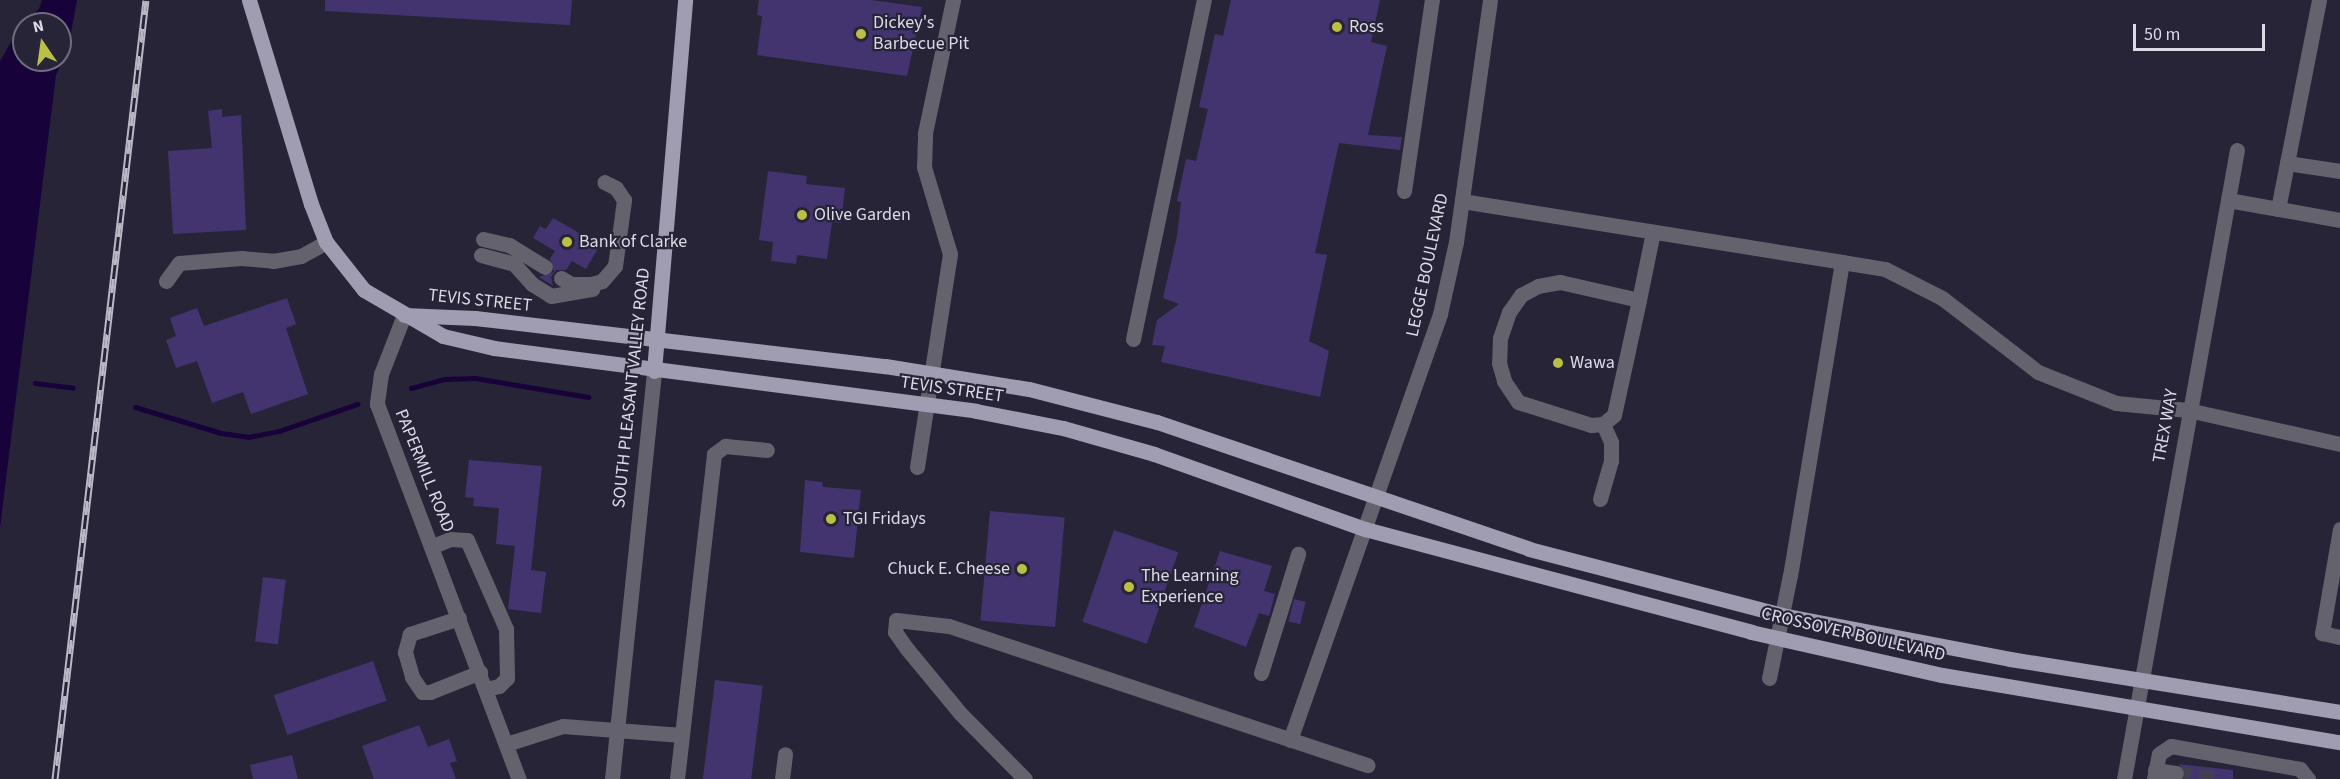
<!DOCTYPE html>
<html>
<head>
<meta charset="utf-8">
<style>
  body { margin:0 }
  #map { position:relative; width:2340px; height:779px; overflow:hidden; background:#282438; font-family:"Source Sans 3",sans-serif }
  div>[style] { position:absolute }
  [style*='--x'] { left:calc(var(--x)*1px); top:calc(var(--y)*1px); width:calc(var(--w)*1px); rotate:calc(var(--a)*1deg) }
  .water>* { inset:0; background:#17023a }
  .stream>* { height:5px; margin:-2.5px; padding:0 2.5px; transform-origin:2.5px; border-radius:2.5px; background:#17023a }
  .building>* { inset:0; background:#43346f; transform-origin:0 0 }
  .minor-tunnel>* { height:15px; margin-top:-7.5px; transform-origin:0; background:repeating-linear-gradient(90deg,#433f52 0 15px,transparent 0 23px) }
  .minor>* { height:15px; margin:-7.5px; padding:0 7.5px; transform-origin:7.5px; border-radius:7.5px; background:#64636d }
  .major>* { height:15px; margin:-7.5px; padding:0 7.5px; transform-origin:7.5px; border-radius:7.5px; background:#a09db2 }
  .rail>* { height:7px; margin-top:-3.5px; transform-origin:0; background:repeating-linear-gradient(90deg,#282438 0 14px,#bab8c6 0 28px); box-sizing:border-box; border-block:2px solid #bab8c6 }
  .dots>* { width:16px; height:16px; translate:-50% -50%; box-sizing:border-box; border:3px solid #282438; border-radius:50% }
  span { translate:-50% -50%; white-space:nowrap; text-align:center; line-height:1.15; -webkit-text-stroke:4.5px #282438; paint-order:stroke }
  .poi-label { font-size:18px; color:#dcdae7 }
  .left { translate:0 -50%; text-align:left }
  .right { translate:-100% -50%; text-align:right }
  .street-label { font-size:18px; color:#dcdae7 }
  .north { position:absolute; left:12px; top:12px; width:60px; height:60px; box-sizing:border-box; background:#282438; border:2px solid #706d7e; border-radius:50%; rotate:347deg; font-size:16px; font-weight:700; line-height:24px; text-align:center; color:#dcdae7 }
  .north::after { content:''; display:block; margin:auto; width:21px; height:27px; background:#bac046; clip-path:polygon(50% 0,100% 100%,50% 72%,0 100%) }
  .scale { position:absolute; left:2133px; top:24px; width:132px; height:27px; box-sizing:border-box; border:3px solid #dcdae7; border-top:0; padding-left:8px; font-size:18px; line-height:21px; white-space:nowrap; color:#dcdae7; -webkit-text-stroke:4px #282438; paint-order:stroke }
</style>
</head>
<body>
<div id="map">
  <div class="water">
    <div style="clip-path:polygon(evenodd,42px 0,77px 0,68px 49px,56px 75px,0 528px,0 61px,21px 25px,39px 9px,42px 0,24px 24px,60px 24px,60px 60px,24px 60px,24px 24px)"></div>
  </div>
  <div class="stream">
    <div style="--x:35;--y:383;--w:38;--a:7"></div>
    <div style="--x:411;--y:388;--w:35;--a:-15"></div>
    <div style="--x:445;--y:379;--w:30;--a:-2"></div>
    <div style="--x:475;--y:378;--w:115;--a:9.5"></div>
    <div style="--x:135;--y:407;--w:90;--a:16.8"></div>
    <div style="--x:221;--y:433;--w:27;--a:8"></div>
    <div style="--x:248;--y:437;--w:32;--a:-11"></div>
    <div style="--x:279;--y:431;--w:83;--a:-19.1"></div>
  </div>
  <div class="building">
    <div style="clip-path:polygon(325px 0,572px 0,570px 25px,325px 11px)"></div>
    <div style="clip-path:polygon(759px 0,871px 0,922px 7px,907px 76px,757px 55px,762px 16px,757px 15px)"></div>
    <div style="clip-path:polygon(1231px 0,1380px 0,1371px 42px,1387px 46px,1368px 135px,1402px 137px,1400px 150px,1339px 143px,1315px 253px,1327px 255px,1309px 341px,1329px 351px,1320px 397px,1161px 362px,1165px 346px,1152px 345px,1157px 320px,1179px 304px,1163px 298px,1177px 236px,1181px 202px,1177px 201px,1186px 159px,1196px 161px,1208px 109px,1199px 107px,1215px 34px,1223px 36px)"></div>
    <div style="clip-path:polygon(222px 109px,222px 117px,241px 115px,246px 230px,173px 234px,168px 151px,212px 148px,208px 111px)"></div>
    <div style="clip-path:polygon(768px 171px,807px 176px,806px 184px,845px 188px,841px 223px,832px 222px,827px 259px,797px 255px,796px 264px,771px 261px,773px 242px,759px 240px)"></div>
    <div style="clip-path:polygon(553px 218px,600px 245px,586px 269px,572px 261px,566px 270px,556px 270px,551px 277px,553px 286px,539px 277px,554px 272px,550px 259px,555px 251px,533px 238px,540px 226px,546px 229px)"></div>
    <div style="clip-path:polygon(287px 298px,296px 324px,286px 328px,308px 394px,251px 414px,243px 392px,212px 403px,197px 361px,176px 368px,166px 340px,176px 336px,170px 318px,197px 308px,204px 326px)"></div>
    <div style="clip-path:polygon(469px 460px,542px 466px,531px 570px,546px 572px,541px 613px,508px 609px,515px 546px,496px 544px,499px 508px,473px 506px,474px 498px,465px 497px)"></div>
    <div style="clip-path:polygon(805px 480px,822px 482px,823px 487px,861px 490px,854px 558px,800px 552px)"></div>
    <div style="left:990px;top:511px;width:75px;height:110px;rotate:5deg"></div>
    <div style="left:1114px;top:530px;width:68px;height:97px;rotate:19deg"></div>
    <div style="clip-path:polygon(1220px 551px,1272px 566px,1264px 591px,1275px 594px,1269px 616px,1259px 613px,1246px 647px,1194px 627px)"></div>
    <div style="left:263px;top:577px;width:23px;height:65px;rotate:7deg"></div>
    <div style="left:1294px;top:599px;width:12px;height:23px;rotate:14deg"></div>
    <div style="left:373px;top:661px;width:42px;height:105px;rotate:71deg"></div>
    <div style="left:715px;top:680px;width:48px;height:100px;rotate:7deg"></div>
    <div style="clip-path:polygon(419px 725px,428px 747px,449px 739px,457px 761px,450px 763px,456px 779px,374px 779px,362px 746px)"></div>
    <div style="clip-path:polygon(292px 755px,298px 779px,253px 779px,250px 765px)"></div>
    <div style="clip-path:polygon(2178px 764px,2233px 770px,2233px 779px,2184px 779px,2185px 770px)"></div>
  </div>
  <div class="minor-tunnel">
    <div style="--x:2176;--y:773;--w:43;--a:7.9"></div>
  </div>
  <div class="minor">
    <div style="--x:2287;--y:163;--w:54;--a:8.6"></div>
    <div style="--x:1404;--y:191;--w:193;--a:-81.7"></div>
    <div style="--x:2228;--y:200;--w:114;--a:10.1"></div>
    <div style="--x:1462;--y:201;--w:385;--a:9.1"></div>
    <div style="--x:1842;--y:262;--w:317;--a:99.4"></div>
    <div style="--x:1790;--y:575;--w:105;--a:101.5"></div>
    <div style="--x:2278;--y:209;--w:213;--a:-78.9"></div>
    <div style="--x:483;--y:239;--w:27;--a:13"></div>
    <div style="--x:509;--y:245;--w:42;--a:31.4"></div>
    <div style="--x:481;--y:255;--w:34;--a:15"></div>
    <div style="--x:514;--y:264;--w:27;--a:48"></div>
    <div style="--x:532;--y:284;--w:22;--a:32"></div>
    <div style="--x:551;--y:296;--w:42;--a:-9.7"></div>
    <div style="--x:1842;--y:262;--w:44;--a:9.2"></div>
    <div style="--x:1885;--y:269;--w:64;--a:27"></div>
    <div style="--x:1942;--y:298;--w:121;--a:37.6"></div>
    <div style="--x:2038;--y:372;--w:84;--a:21.7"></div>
    <div style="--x:2116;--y:403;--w:72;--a:5.6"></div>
    <div style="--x:2188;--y:410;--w:156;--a:12.6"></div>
    <div style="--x:561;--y:278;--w:12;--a:31"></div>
    <div style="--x:571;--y:284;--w:20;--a:0"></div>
    <div style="--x:591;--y:284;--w:11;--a:-15"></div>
    <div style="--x:602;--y:281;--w:20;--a:-49"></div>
    <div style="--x:615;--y:266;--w:67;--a:-82.2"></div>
    <div style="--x:624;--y:200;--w:14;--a:-124"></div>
    <div style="--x:616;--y:188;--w:13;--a:-153"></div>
    <div style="--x:166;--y:281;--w:22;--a:-54"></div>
    <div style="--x:179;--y:263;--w:62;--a:-4.6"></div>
    <div style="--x:241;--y:258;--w:32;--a:5"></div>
    <div style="--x:273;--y:261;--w:28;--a:-10"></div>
    <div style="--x:301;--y:256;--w:29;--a:-29"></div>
    <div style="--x:1639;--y:300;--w:81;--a:-167.2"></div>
    <div style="--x:1560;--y:282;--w:22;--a:170"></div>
    <div style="--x:1538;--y:286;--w:19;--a:152"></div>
    <div style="--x:1521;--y:295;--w:21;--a:125"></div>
    <div style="--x:1509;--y:312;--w:28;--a:109"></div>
    <div style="--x:1500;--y:338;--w:25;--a:92"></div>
    <div style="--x:1499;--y:363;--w:19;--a:74"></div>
    <div style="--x:1504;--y:381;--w:25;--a:56"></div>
    <div style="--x:1518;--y:402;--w:77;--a:17.5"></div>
    <div style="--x:1591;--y:425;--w:12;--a:-5"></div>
    <div style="--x:1603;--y:424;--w:14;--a:-39"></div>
    <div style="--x:1614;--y:415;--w:118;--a:-77.7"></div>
    <div style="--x:1639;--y:300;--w:69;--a:-78.4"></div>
    <div style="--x:404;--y:315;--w:63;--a:111.3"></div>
    <div style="--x:381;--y:374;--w:30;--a:98"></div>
    <div style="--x:377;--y:404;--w:401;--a:69.3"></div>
    <div style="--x:1133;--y:339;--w:346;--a:-78.2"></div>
    <div style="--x:917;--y:467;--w:216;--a:-81.2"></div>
    <div style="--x:950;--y:254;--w:91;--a:-106.6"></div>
    <div style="--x:924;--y:167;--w:34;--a:-88"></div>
    <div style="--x:925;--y:133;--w:136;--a:-78.1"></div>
    <div style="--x:1600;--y:499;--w:40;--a:-74"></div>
    <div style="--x:1611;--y:461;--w:19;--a:-90"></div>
    <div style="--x:1611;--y:442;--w:20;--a:-114"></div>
    <div style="--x:2340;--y:529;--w:106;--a:99.8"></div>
    <div style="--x:2322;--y:633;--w:18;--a:13"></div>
    <div style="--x:433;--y:546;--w:18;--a:-22"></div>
    <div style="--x:450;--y:539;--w:17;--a:3"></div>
    <div style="--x:467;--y:540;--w:97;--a:66.3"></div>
    <div style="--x:506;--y:629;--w:49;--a:88.8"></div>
    <div style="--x:507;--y:678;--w:11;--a:135"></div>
    <div style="--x:499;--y:686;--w:13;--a:167"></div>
    <div style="--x:459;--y:618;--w:52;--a:161.9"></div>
    <div style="--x:410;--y:634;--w:19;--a:106"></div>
    <div style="--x:405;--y:652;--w:26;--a:74"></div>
    <div style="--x:412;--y:677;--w:18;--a:56"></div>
    <div style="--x:422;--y:692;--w:8;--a:0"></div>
    <div style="--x:430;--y:692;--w:54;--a:-21.8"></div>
    <div style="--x:1261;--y:673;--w:125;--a:-72.7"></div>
    <div style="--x:1290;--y:740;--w:452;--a:-70.6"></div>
    <div style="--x:1440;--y:314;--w:74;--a:-77.5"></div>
    <div style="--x:1456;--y:242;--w:244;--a:-82"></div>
    <div style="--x:506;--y:744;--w:60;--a:-17.5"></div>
    <div style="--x:563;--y:726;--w:119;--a:4.3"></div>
    <div style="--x:2155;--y:770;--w:21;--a:8"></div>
    <div style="--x:612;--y:779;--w:410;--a:-84.1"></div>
    <div style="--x:677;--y:779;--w:327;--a:-83.5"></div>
    <div style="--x:714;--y:454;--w:14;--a:-36"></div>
    <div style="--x:725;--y:446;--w:42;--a:5.4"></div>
    <div style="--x:782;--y:779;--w:25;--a:-83"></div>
    <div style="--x:1025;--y:779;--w:93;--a:-134.6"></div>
    <div style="--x:960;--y:713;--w:83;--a:-129.6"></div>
    <div style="--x:907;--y:649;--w:21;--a:-125"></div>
    <div style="--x:895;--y:632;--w:12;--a:-85"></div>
    <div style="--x:896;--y:620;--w:53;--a:6.5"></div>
    <div style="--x:949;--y:626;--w:441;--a:18.4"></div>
    <div style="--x:2124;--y:779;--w:639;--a:-79.82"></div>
    <div style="--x:2154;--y:779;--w:25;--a:-79"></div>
    <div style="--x:2159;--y:754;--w:14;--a:-34"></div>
    <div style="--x:2171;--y:746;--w:131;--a:10.1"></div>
    <div style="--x:2300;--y:769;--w:13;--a:51"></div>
  </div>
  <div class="major">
    <div style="--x:249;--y:0;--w:213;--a:73.1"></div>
    <div style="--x:311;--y:204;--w:41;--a:68.5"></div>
    <div style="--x:326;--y:242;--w:61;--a:51.6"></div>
    <div style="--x:364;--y:290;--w:91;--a:30.2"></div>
    <div style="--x:443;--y:336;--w:52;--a:13.2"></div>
    <div style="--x:494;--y:348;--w:486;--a:7.4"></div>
    <div style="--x:976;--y:411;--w:89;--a:11.1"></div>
    <div style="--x:1063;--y:428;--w:95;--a:15.9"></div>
    <div style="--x:1154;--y:454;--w:224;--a:19.6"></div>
    <div style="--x:1365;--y:529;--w:400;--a:14.9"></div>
    <div style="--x:1751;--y:632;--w:196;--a:12.7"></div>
    <div style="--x:1942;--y:675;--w:404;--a:9.6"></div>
    <div style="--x:404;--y:315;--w:71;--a:2.4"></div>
    <div style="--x:475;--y:318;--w:413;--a:6.7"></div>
    <div style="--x:885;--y:366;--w:146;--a:9.1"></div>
    <div style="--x:1029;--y:389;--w:132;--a:14.5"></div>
    <div style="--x:1157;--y:422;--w:393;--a:18.8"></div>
    <div style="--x:1529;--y:549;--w:261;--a:14.6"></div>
    <div style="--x:1782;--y:615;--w:232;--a:10.9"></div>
    <div style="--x:2010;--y:659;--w:334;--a:9.1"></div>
    <div style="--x:654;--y:371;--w:372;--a:-85.2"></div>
  </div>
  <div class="rail">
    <div style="--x:55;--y:779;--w:784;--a:-83.34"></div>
  </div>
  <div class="dots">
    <div style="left:1337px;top:27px;background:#bac046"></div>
    <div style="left:861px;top:34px;background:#bac046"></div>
    <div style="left:802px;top:215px;background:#bac046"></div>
    <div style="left:567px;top:242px;background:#bac046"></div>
    <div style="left:1558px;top:363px;background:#bac046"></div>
    <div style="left:831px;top:519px;background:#bac046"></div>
    <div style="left:1022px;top:569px;background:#bac046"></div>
    <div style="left:1129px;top:587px;background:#bac046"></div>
  </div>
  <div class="poi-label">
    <span class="left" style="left:873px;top:34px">Dickey's<br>Barbecue Pit</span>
    <span class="left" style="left:1349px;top:27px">Ross</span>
    <span class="left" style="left:814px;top:215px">Olive Garden</span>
    <span class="left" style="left:579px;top:242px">Bank of Clarke</span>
    <span class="left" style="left:1570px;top:363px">Wawa</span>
    <span class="left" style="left:843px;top:519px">TGI Fridays</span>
    <span class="right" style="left:1010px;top:569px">Chuck E. Cheese</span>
    <span class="left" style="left:1141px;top:587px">The Learning<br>Experience</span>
  </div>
  <div class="street-label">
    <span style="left:1428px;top:265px;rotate:-78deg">LEGGE BOULEVARD</span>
    <span style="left:480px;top:301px;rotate:6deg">TEVIS STREET</span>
    <span style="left:632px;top:388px;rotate:-84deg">SOUTH PLEASANT VALLEY ROAD</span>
    <span style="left:952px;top:390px;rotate:8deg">TEVIS STREET</span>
    <span style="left:2166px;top:426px;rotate:-80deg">TREX WAY</span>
    <span style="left:424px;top:471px;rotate:68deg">PAPERMILL ROAD</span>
    <span style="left:1853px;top:635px;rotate:13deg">CROSSOVER BOULEVARD</span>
  </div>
  <div class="north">N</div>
  <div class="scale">50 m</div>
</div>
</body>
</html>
